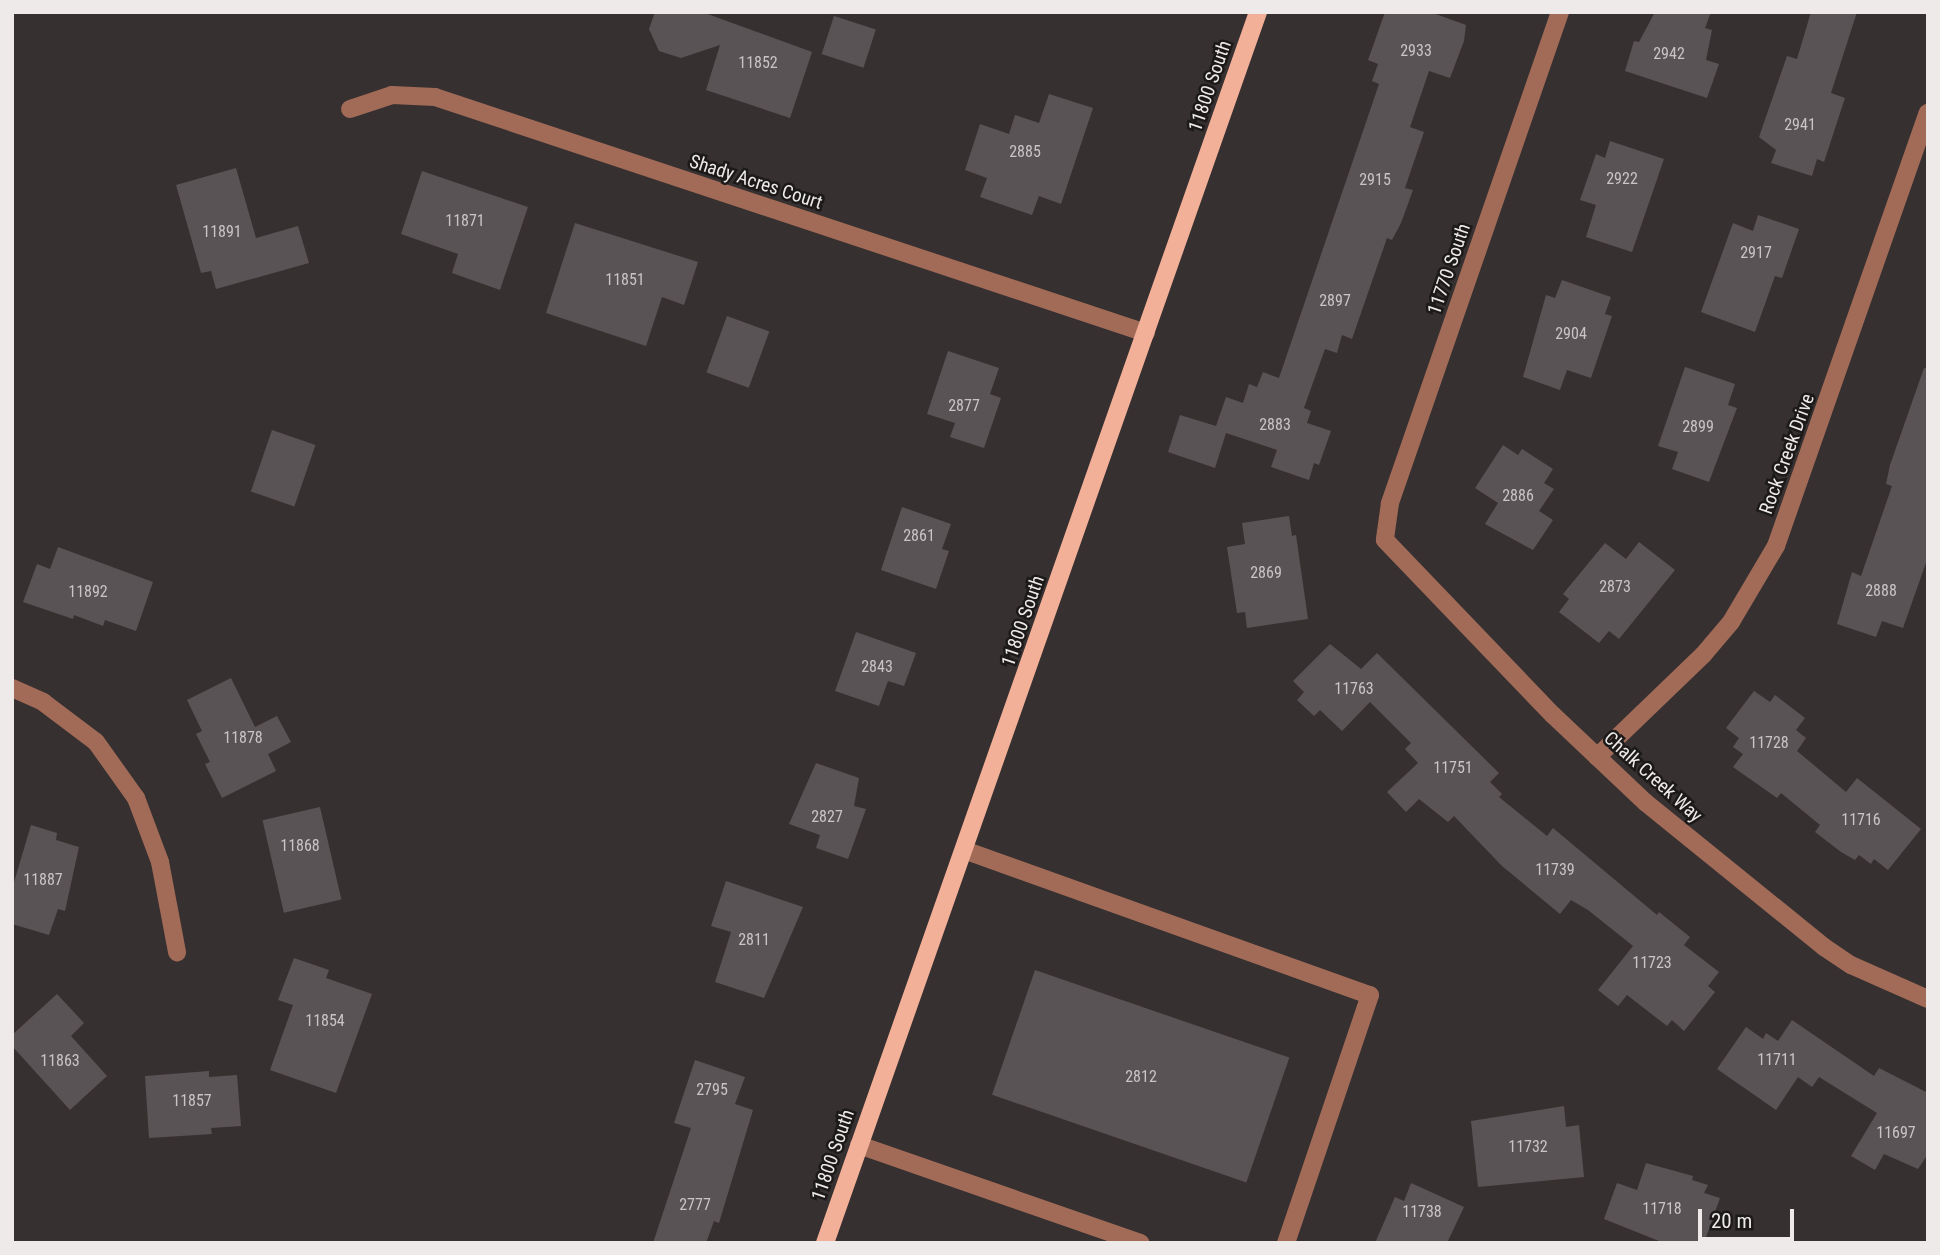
<!DOCTYPE html>
<html>
<head>
<meta charset="utf-8">
<style>
  body { margin:0 }
  #map { position:relative; width:1940px; height:1255px; overflow:hidden; background:#373030; font-family:"Roboto Condensed",sans-serif }
  div>[style] { position:absolute }
  [style*='--x'] { left:calc(var(--x)*1px); top:calc(var(--y)*1px); width:calc(var(--w)*1px); rotate:calc(var(--a)*1deg) }
  .building>* { inset:0; background:#5a5355; transform-origin:0 0 }
  .minor>* { height:18px; margin:-9px; padding:0 9px; transform-origin:9px; border-radius:9px; background:#a16b58 }
  .major>* { height:18px; margin:-9px; padding:0 9px; transform-origin:9px; border-radius:9px; background:#f3b098 }
  span { translate:-50% -50%; white-space:nowrap; text-align:center; line-height:1.15; -webkit-text-stroke:5px #1c1919; paint-order:stroke }
  .number-label { font-size:16px; color:#c9c4c5 }
  .number-label span { -webkit-text-stroke-width:0 }
  .street-label { font-size:19px; color:#eeeaea }
  .frame { position:absolute; inset:0; border:14px solid #eeeaea; pointer-events:none }
  .scale { position:absolute; left:1698px; top:1209px; width:96px; height:32px; box-sizing:border-box; border:4px solid #eeeaea; border-top:0; padding-left:9px; font-size:21px; line-height:24px; white-space:nowrap; color:#eeeaea; -webkit-text-stroke:5px #1c1919; paint-order:stroke }
</style>
</head>
<body>
<div id="map">
  <div class="building">
    <div style="clip-path:polygon(655px 12px,702px 12px,812px 52px,790px 118px,706px 90px,720px 45px,681px 58px,659px 51px,649px 29px)"></div>
    <div style="clip-path:polygon(1385px 12px,1430px 12px,1466px 25px,1464px 41px,1450px 78px,1429px 71px,1410px 127px,1424px 132px,1405px 188px,1413px 190px,1401px 223px,1392px 240px,1387px 238px,1352px 339px,1342px 335px,1337px 353px,1325px 349px,1304px 408px,1311px 411px,1307px 423px,1331px 431px,1319px 465px,1314px 463px,1309px 480px,1271px 467px,1277px 450px,1226px 433px,1215px 468px,1168px 452px,1180px 415px,1216px 426px,1226px 397px,1243px 403px,1249px 384px,1257px 387px,1263px 372px,1279px 378px,1379px 84px,1372px 81px,1378px 64px,1368px 60px)"></div>
    <div style="clip-path:polygon(1655px 12px,1711px 12px,1705px 28px,1712px 30px,1706px 60px,1719px 64px,1707px 98px,1625px 71px,1634px 41px,1639px 42px)"></div>
    <div style="clip-path:polygon(1811px 12px,1857px 12px,1831px 93px,1845px 98px,1824px 162px,1817px 159px,1812px 176px,1771px 163px,1776px 150px,1759px 137px,1787px 56px,1797px 59px)"></div>
    <div style="left:834px;top:16px;width:44px;height:40px;rotate:18deg"></div>
    <div style="clip-path:polygon(1049px 94px,1093px 108px,1061px 204px,1039px 196px,1032px 215px,980px 197px,987px 178px,965px 170px,980px 124px,1009px 134px,1015px 115px,1039px 123px)"></div>
    <div style="clip-path:polygon(1610px 141px,1664px 159px,1632px 252px,1586px 237px,1596px 205px,1580px 200px,1596px 154px,1605px 158px)"></div>
    <div style="clip-path:polygon(236px 168px,256px 238px,298px 226px,309px 263px,216px 289px,211px 271px,201px 273px,176px 185px)"></div>
    <div style="clip-path:polygon(422px 171px,528px 207px,500px 290px,452px 273px,458px 254px,401px 234px)"></div>
    <div style="clip-path:polygon(1758px 215px,1799px 229px,1782px 278px,1775px 276px,1755px 332px,1701px 312px,1733px 223px,1753px 231px)"></div>
    <div style="clip-path:polygon(575px 223px,698px 262px,684px 305px,662px 297px,646px 346px,546px 313px)"></div>
    <div style="clip-path:polygon(1562px 280px,1611px 297px,1605px 314px,1612px 316px,1591px 378px,1567px 370px,1560px 390px,1523px 377px,1546px 295px,1555px 298px)"></div>
    <div style="left:727px;top:316px;width:45px;height:60px;rotate:20deg"></div>
    <div style="clip-path:polygon(948px 351px,999px 368px,990px 394px,1001px 398px,984px 448px,950px 437px,955px 423px,927px 414px)"></div>
    <div style="clip-path:polygon(1685px 367px,1735px 384px,1728px 405px,1737px 408px,1709px 482px,1672px 469px,1678px 452px,1658px 446px)"></div>
    <div style="clip-path:polygon(1924px 368px,1928px 369px,1928px 557px,1903px 628px,1882px 621px,1876px 637px,1837px 624px,1852px 572px,1861px 576px,1892px 486px,1886px 484px,1890px 465px)"></div>
    <div style="left:272px;top:430px;width:46px;height:65px;rotate:19deg"></div>
    <div style="clip-path:polygon(1503px 445px,1518px 455px,1522px 449px,1553px 469px,1544px 483px,1554px 489px,1539px 511px,1553px 520px,1533px 550px,1485px 524px,1498px 503px,1475px 488px)"></div>
    <div style="clip-path:polygon(902px 507px,951px 524px,942px 549px,949px 551px,936px 589px,881px 570px)"></div>
    <div style="clip-path:polygon(1289px 516px,1292px 536px,1296px 535px,1308px 619px,1247px 628px,1245px 612px,1237px 613px,1227px 547px,1245px 544px,1242px 523px)"></div>
    <div style="clip-path:polygon(1639px 542px,1675px 570px,1619px 639px,1609px 631px,1599px 643px,1559px 612px,1569px 599px,1563px 594px,1605px 543px,1626px 559px)"></div>
    <div style="clip-path:polygon(58px 547px,153px 582px,136px 631px,105px 620px,103px 626px,74px 615px,73px 619px,23px 602px,37px 564px,50px 569px)"></div>
    <div style="clip-path:polygon(856px 632px,916px 653px,904px 686px,888px 681px,879px 706px,835px 691px)"></div>
    <div style="clip-path:polygon(1330px 644px,1361px 669px,1377px 653px,1499px 773px,1490px 782px,1502px 794px,1499px 797px,1547px 836px,1553px 828px,1657px 915px,1659px 912px,1690px 937px,1684px 945px,1719px 972px,1708px 986px,1715px 992px,1684px 1031px,1672px 1020px,1667px 1026px,1627px 995px,1618px 1006px,1598px 990px,1633px 946px,1588px 910px,1571px 900px,1560px 914px,1502px 866px,1454px 816px,1448px 822px,1419px 799px,1406px 812px,1387px 792px,1418px 763px,1405px 749px,1411px 743px,1370px 702px,1342px 731px,1320px 710px,1314px 716px,1297px 700px,1304px 692px,1293px 681px)"></div>
    <div style="clip-path:polygon(231px 678px,255px 727px,277px 716px,291px 742px,268px 754px,276px 771px,222px 798px,205px 764px,210px 762px,196px 734px,202px 731px,187px 700px)"></div>
    <div style="clip-path:polygon(1754px 691px,1770px 702px,1775px 695px,1805px 718px,1796px 730px,1806px 738px,1797px 751px,1846px 792px,1857px 778px,1921px 829px,1888px 870px,1874px 859px,1871px 864px,1859px 855px,1855px 860px,1841px 852px,1815px 832px,1820px 825px,1781px 793px,1777px 798px,1733px 767px,1743px 754px,1733px 747px,1739px 738px,1726px 728px)"></div>
    <div style="clip-path:polygon(816px 763px,859px 778px,854px 806px,866px 809px,848px 859px,816px 848px,820px 835px,789px 824px)"></div>
    <div style="left:320px;top:807px;width:95px;height:59px;rotate:77deg"></div>
    <div style="clip-path:polygon(31px 825px,57px 833px,56px 840px,79px 847px,65px 911px,58px 909px,49px 935px,12px 924px,12px 889px)"></div>
    <div style="clip-path:polygon(726px 881px,803px 907px,764px 998px,715px 982px,731px 932px,711px 926px)"></div>
    <div style="clip-path:polygon(294px 958px,329px 970px,326px 978px,372px 994px,336px 1093px,270px 1070px,293px 1005px,278px 1000px)"></div>
    <div style="left:1035px;top:970px;width:269px;height:132px;rotate:19deg"></div>
    <div style="clip-path:polygon(57px 994px,84px 1023px,71px 1036px,107px 1076px,70px 1110px,12px 1046px,12px 1035px)"></div>
    <div style="clip-path:polygon(1792px 1020px,1874px 1076px,1879px 1068px,1928px 1093px,1928px 1154px,1918px 1169px,1884px 1154px,1875px 1170px,1851px 1156px,1877px 1113px,1819px 1077px,1812px 1087px,1798px 1077px,1776px 1110px,1717px 1069px,1746px 1027px,1763px 1039px,1766px 1033px,1778px 1041px)"></div>
    <div style="clip-path:polygon(695px 1060px,745px 1077px,735px 1104px,753px 1110px,719px 1223px,714px 1221px,706px 1243px,653px 1243px,691px 1128px,674px 1123px)"></div>
    <div style="clip-path:polygon(209px 1071px,209px 1077px,237px 1075px,241px 1126px,211px 1128px,212px 1134px,149px 1138px,145px 1076px)"></div>
    <div style="clip-path:polygon(1564px 1106px,1566px 1127px,1579px 1125px,1584px 1177px,1478px 1187px,1471px 1121px)"></div>
    <div style="clip-path:polygon(1646px 1163px,1693px 1176px,1692px 1180px,1708px 1185px,1704px 1193px,1720px 1198px,1704px 1243px,1664px 1243px,1604px 1219px,1617px 1183px,1637px 1190px)"></div>
    <div style="clip-path:polygon(1411px 1183px,1464px 1207px,1447px 1243px,1375px 1243px,1395px 1197px,1404px 1201px)"></div>
  </div>
  <div class="minor">
    <div style="--x:1560;--y:12;--w:520;--a:109.1"></div>
    <div style="--x:1390;--y:503;--w:37;--a:98"></div>
    <div style="--x:1385;--y:540;--w:243;--a:46.2"></div>
    <div style="--x:1553;--y:715;--w:127;--a:43.4"></div>
    <div style="--x:1645;--y:802;--w:230;--a:39"></div>
    <div style="--x:1824;--y:947;--w:32;--a:34"></div>
    <div style="--x:1851;--y:965;--w:84;--a:23.8"></div>
    <div style="--x:350;--y:109;--w:44;--a:-18.4"></div>
    <div style="--x:392;--y:95;--w:43;--a:2.7"></div>
    <div style="--x:435;--y:97;--w:749;--a:18.36"></div>
    <div style="--x:12;--y:688;--w:34;--a:24"></div>
    <div style="--x:43;--y:702;--w:66;--a:37"></div>
    <div style="--x:96;--y:742;--w:69;--a:54.5"></div>
    <div style="--x:136;--y:798;--w:68;--a:69.4"></div>
    <div style="--x:160;--y:862;--w:92;--a:79.3"></div>
    <div style="--x:1597;--y:757;--w:147;--a:-43.9"></div>
    <div style="--x:1703;--y:655;--w:43;--a:-49.7"></div>
    <div style="--x:1731;--y:622;--w:88;--a:-59.4"></div>
    <div style="--x:1776;--y:546;--w:459;--a:-70.7"></div>
    <div style="--x:964;--y:850;--w:431;--a:19.7"></div>
    <div style="--x:1370;--y:995;--w:262;--a:108.7"></div>
    <div style="--x:859;--y:1145;--w:298;--a:19.2"></div>
  </div>
  <div class="major">
    <div style="--x:825;--y:1243;--w:1305;--a:-70.62"></div>
  </div>
  <div class="number-label">
    <span style="left:1416px;top:51px">2933</span>
    <span style="left:1669px;top:54px">2942</span>
    <span style="left:758px;top:63px">11852</span>
    <span style="left:1800px;top:125px">2941</span>
    <span style="left:1025px;top:152px">2885</span>
    <span style="left:1622px;top:179px">2922</span>
    <span style="left:1375px;top:180px">2915</span>
    <span style="left:465px;top:221px">11871</span>
    <span style="left:222px;top:232px">11891</span>
    <span style="left:1756px;top:253px">2917</span>
    <span style="left:625px;top:280px">11851</span>
    <span style="left:1335px;top:301px">2897</span>
    <span style="left:1571px;top:334px">2904</span>
    <span style="left:964px;top:406px">2877</span>
    <span style="left:1275px;top:425px">2883</span>
    <span style="left:1698px;top:427px">2899</span>
    <span style="left:1518px;top:496px">2886</span>
    <span style="left:919px;top:536px">2861</span>
    <span style="left:1266px;top:573px">2869</span>
    <span style="left:1615px;top:587px">2873</span>
    <span style="left:1881px;top:591px">2888</span>
    <span style="left:88px;top:592px">11892</span>
    <span style="left:877px;top:667px">2843</span>
    <span style="left:1354px;top:689px">11763</span>
    <span style="left:243px;top:738px">11878</span>
    <span style="left:1769px;top:743px">11728</span>
    <span style="left:1453px;top:768px">11751</span>
    <span style="left:827px;top:817px">2827</span>
    <span style="left:1861px;top:820px">11716</span>
    <span style="left:300px;top:846px">11868</span>
    <span style="left:1555px;top:870px">11739</span>
    <span style="left:43px;top:880px">11887</span>
    <span style="left:754px;top:940px">2811</span>
    <span style="left:1652px;top:963px">11723</span>
    <span style="left:325px;top:1021px">11854</span>
    <span style="left:1777px;top:1060px">11711</span>
    <span style="left:60px;top:1061px">11863</span>
    <span style="left:1141px;top:1077px">2812</span>
    <span style="left:712px;top:1090px">2795</span>
    <span style="left:192px;top:1101px">11857</span>
    <span style="left:1896px;top:1133px">11697</span>
    <span style="left:1528px;top:1147px">11732</span>
    <span style="left:695px;top:1205px">2777</span>
    <span style="left:1662px;top:1209px">11718</span>
    <span style="left:1422px;top:1212px">11738</span>
  </div>
  <div class="street-label">
    <span style="left:1210px;top:86px;rotate:-71deg">11800 South</span>
    <span style="left:756px;top:182px;rotate:18deg">Shady Acres Court</span>
    <span style="left:1449px;top:269px;rotate:-71deg">11770 South</span>
    <span style="left:1787px;top:454px;rotate:-70deg">Rock Creek Drive</span>
    <span style="left:1023px;top:621px;rotate:-71deg">11800 South</span>
    <span style="left:1653px;top:777px;rotate:42deg">Chalk Creek Way</span>
    <span style="left:833px;top:1155px;rotate:-71deg">11800 South</span>
  </div>
  <div class="frame"></div>
  <div class="scale">20 m</div>
</div>
</body>
</html>
